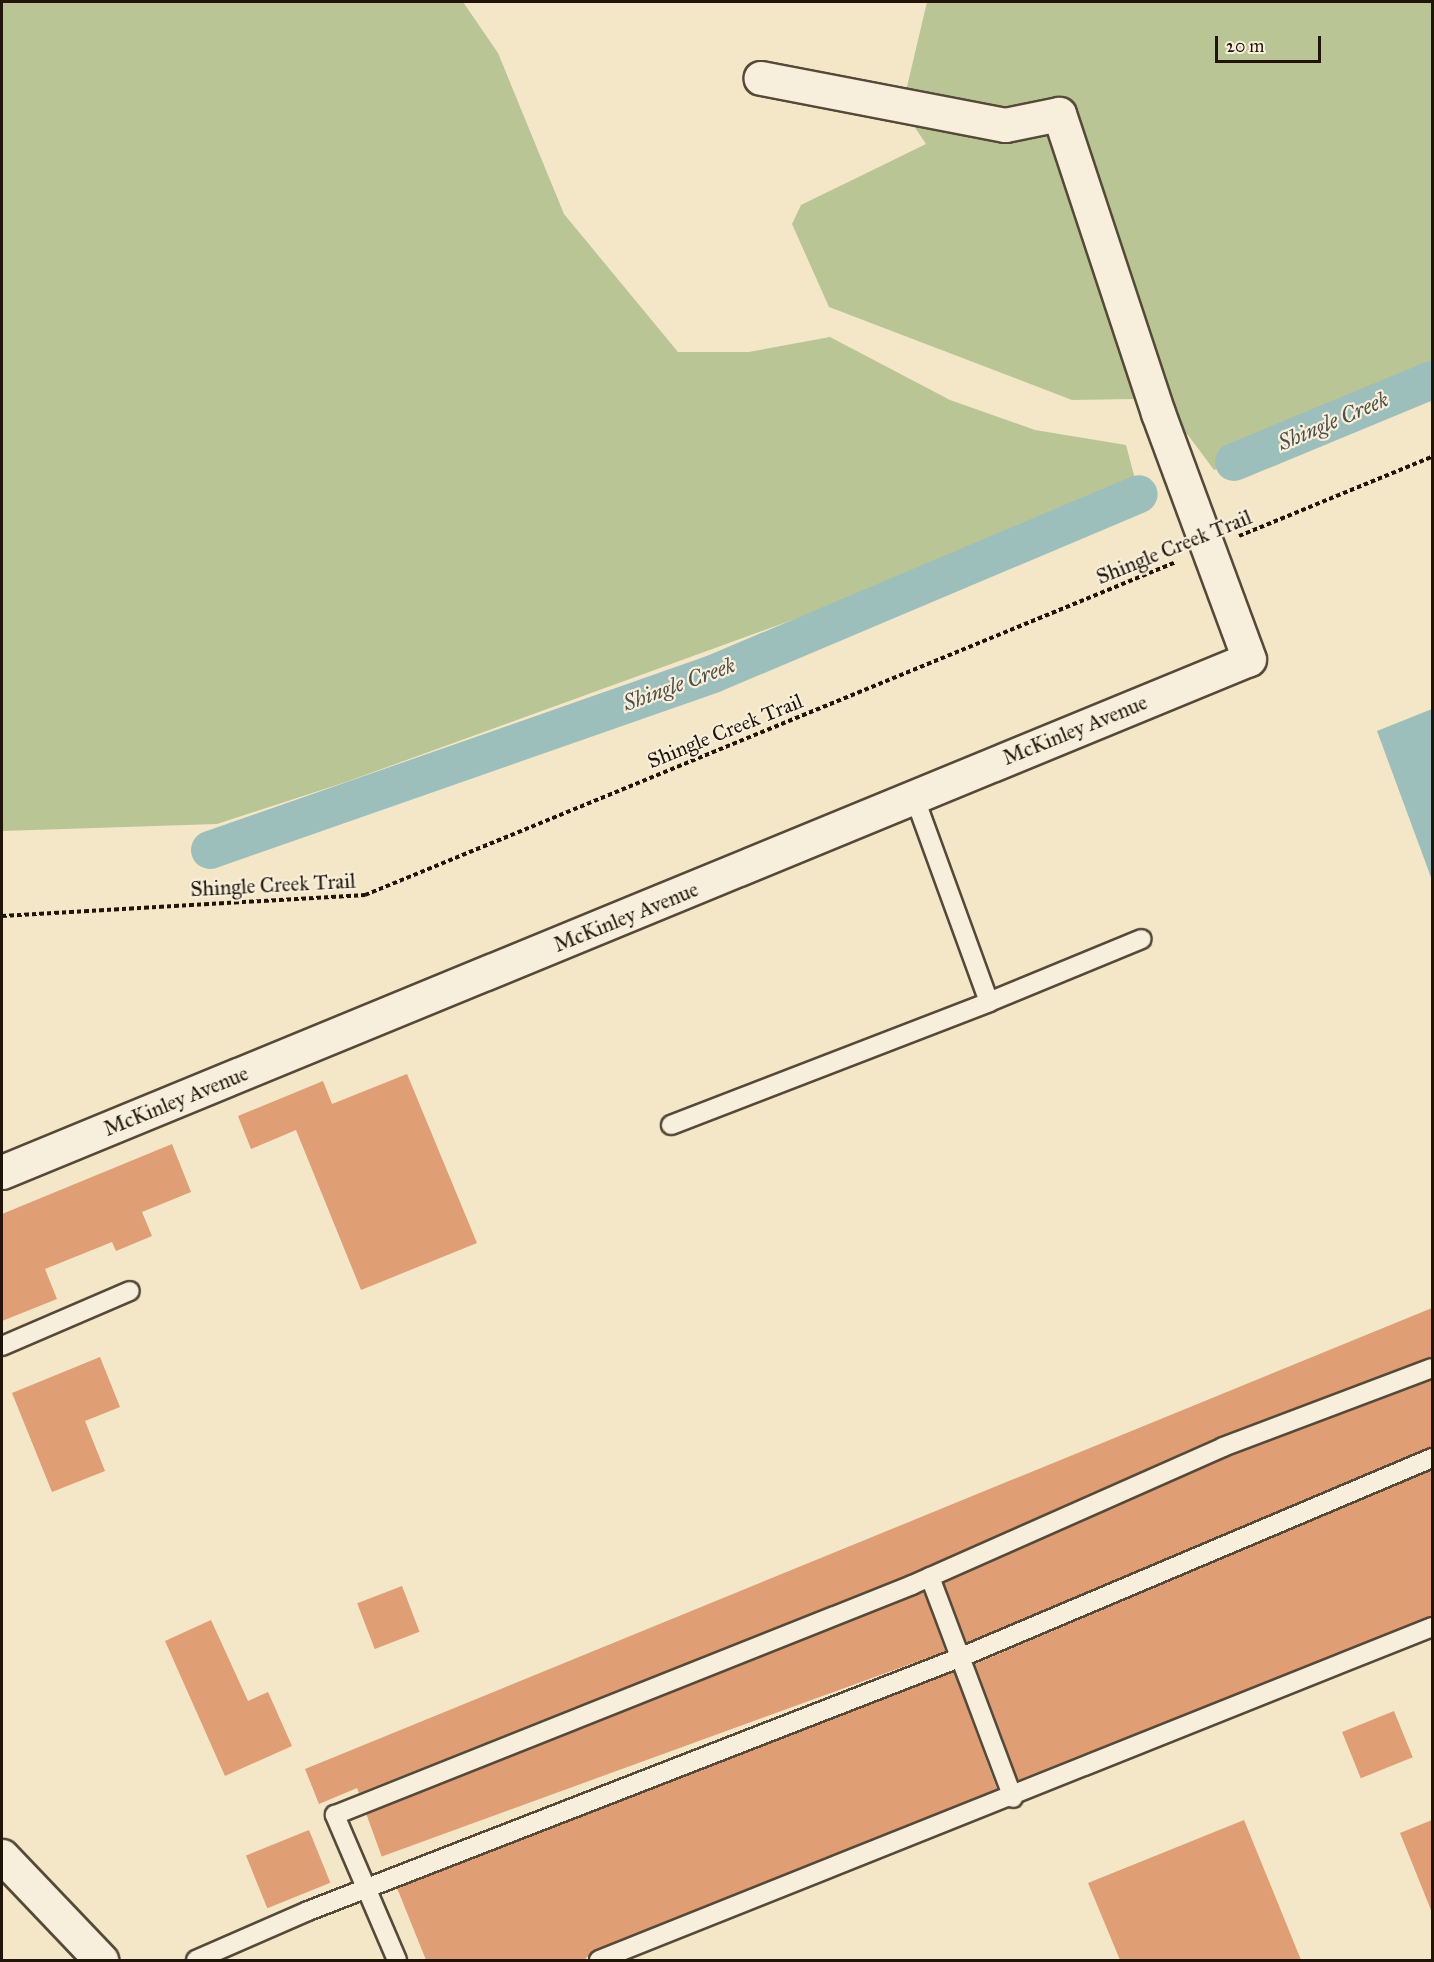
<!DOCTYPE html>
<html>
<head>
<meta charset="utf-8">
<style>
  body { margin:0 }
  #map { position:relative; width:1434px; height:1962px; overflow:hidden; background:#f3e7c8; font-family:"IM FELL Great Primer",serif }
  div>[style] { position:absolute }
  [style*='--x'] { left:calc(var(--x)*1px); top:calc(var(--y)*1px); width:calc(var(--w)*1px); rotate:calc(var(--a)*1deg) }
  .green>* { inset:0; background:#bac596 }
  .water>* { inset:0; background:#9cbfbb }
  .canal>* { height:38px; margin:-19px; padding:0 19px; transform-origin:19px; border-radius:19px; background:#9cbfbb }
  .building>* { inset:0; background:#df9e73; transform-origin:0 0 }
  .path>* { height:4px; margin-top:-2px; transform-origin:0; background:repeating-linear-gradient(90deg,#211408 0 4.5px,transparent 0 7.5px) }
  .roads { filter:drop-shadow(2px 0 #564938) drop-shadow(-2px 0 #564938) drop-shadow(0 2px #564938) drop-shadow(0 -2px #564938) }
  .lane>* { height:18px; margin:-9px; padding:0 9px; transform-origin:9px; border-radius:9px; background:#f7efdb }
  .street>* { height:33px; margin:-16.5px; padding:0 16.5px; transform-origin:16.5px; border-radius:16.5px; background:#f7efdb }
  .secondary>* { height:33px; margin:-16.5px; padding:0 16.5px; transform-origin:16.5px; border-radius:16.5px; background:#f7efdb }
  span { translate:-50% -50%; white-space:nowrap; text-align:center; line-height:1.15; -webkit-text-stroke:4.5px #f7efdb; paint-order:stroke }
  .street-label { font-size:21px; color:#211408 }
  .water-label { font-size:22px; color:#4c5047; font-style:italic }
  .frame { position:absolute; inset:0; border:3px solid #211408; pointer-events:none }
  .scale { position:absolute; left:1215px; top:36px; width:106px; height:27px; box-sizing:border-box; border:3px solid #211408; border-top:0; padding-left:8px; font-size:18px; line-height:21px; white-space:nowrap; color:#211408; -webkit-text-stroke:4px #f7efdb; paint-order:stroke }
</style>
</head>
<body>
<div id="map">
  <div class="green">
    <div style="clip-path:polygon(2px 2px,463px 2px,498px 53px,564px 214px,678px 352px,749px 352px,830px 337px,950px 400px,1035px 430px,1126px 445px,1139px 494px,346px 782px,217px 824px,2px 831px)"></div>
    <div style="clip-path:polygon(927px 2px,1432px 2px,1432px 381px,1214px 470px,1188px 435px,1134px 399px,1072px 400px,829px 307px,792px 224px,801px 205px,926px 144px,902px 108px)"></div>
  </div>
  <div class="water">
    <div style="clip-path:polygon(1432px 709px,1432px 880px,1377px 731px)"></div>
  </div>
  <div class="canal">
    <div style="--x:1234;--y:462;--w:214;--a:-22.5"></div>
    <div style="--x:210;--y:850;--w:533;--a:-19.28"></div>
    <div style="--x:713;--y:674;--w:462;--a:-22.9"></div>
  </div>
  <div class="building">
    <div style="clip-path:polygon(407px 1074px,477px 1243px,361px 1290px,296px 1130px,251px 1149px,238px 1116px,323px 1081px,332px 1104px)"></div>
    <div style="clip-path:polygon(172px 1144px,191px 1192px,142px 1212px,152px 1236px,116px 1251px,112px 1242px,45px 1269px,57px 1299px,2px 1321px,2px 1214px)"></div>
    <div style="clip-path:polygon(1432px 1308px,1432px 1357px,1218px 1437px,908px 1575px,359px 1793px,357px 1788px,319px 1804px,305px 1769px)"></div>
    <div style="clip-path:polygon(100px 1357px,120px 1407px,85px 1421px,105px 1471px,52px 1492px,12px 1393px)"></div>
    <div style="clip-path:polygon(1432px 1380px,1432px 1447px,967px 1643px,944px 1583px,1227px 1457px)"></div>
    <div style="clip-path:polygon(1432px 1470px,1432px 1616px,1018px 1780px,975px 1664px)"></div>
    <div style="left:402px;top:1586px;width:49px;height:48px;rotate:69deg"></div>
    <div style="left:924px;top:1592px;width:63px;height:600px;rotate:70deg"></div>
    <div style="clip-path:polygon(211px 1620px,248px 1701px,268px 1692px,292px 1746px,225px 1776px,165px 1641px)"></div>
    <div style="clip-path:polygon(954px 1672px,997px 1789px,595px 1950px,584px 1960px,426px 1960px,397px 1888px)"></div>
    <div style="left:1394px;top:1711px;width:50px;height:56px;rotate:68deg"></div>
    <div style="clip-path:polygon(1244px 1820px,1301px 1960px,1120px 1960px,1088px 1883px)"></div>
    <div style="clip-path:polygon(1432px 1820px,1432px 1910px,1431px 1910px,1400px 1833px)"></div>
    <div style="left:309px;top:1830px;width:57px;height:68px;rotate:68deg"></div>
  </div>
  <div class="path">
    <div style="--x:1239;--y:536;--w:209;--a:-22.3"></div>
    <div style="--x:2;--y:916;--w:364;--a:-3.3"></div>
    <div style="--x:365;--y:895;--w:877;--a:-22.32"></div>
  </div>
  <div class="roads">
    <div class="lane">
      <div style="--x:989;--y:1002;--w:165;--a:-22.4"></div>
      <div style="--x:671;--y:1125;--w:341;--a:-21.1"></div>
      <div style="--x:989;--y:1002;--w:219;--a:-110"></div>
      <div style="--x:2;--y:1346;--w:139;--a:-23.3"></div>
      <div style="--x:930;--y:1577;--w:236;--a:69.4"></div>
      <div style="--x:196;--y:1960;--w:122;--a:-23.6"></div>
      <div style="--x:308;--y:1911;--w:698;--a:-21.24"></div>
      <div style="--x:959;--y:1658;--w:514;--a:-22.92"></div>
      <div style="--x:397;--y:1960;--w:158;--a:-113.2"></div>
      <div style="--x:335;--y:1815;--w:621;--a:-21.73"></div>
      <div style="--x:912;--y:1585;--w:340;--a:-23.9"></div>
      <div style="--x:1223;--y:1447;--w:223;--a:-20.7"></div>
      <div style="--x:599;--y:1960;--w:897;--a:-21.79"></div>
    </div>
    <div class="street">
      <div style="--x:2;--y:1172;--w:1348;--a:-22.36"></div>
      <div style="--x:1249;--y:659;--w:262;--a:-110.3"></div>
      <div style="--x:1158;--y:413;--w:315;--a:-108.3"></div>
      <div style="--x:1059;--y:114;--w:55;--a:168.5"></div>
      <div style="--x:1005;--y:125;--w:249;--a:-169.1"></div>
    </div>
    <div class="secondary">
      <div style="--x:2;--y:1856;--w:144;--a:46.4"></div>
    </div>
  </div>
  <div class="street-label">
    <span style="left:1174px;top:547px;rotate:-22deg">Shingle Creek Trail</span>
    <span style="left:1075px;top:730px;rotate:-22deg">McKinley Avenue</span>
    <span style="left:725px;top:731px;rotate:-22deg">Shingle Creek Trail</span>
    <span style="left:273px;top:885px;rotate:-3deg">Shingle Creek Trail</span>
    <span style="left:626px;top:917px;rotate:-22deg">McKinley Avenue</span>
    <span style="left:176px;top:1101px;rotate:-22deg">McKinley Avenue</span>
  </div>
  <div class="water-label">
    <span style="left:1333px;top:421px;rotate:-23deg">Shingle Creek</span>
    <span style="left:679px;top:684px;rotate:-20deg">Shingle Creek</span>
  </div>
  <div class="frame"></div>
  <div class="scale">20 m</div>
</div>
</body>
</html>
